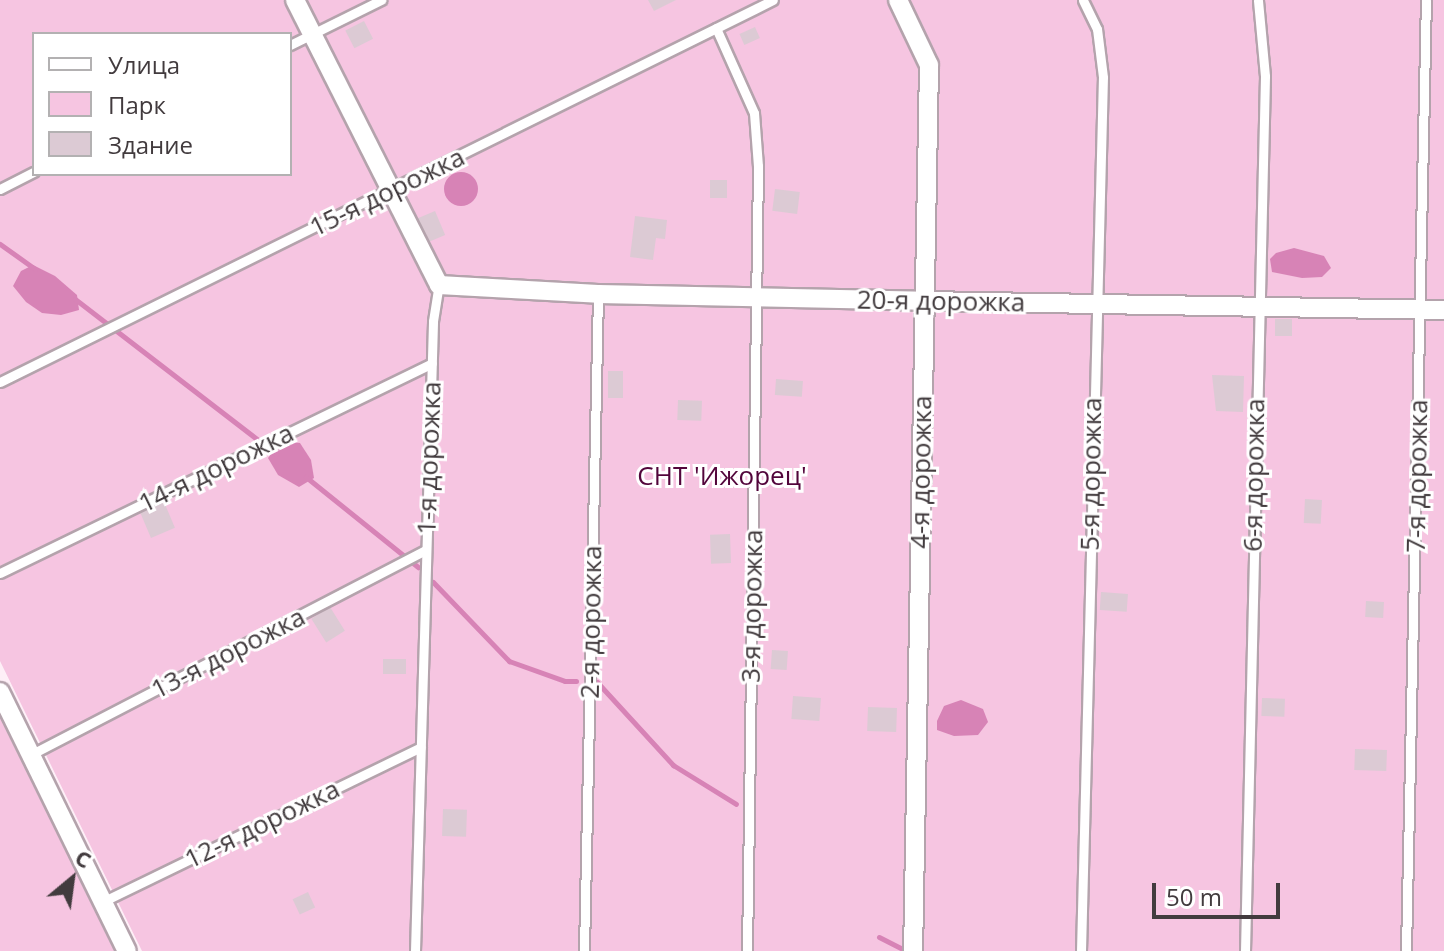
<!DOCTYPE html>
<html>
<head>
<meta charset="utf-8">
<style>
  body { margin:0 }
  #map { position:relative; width:1444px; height:951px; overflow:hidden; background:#feeff7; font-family:"Open Sans",sans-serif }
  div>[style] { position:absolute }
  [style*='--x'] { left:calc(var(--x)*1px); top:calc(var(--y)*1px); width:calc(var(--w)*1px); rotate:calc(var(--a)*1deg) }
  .green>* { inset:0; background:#f6c5e1 }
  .water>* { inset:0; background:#d783b6 }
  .round { border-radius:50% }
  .stream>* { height:5px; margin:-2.5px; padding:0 2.5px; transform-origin:2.5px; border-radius:2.5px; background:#d783b6 }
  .building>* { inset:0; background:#dccad4; transform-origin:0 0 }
  .roads { filter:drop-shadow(2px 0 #b4a3ac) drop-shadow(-2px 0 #b4a3ac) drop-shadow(0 2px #b4a3ac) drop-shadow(0 -2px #b4a3ac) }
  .service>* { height:9px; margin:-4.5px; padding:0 4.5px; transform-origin:4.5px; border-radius:4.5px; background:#fff }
  .minor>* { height:18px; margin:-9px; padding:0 9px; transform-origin:9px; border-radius:9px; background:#fff }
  span { translate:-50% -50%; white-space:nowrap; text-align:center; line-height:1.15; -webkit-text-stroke:6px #fff; paint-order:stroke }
  .street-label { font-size:26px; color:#423b3e }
  .park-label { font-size:26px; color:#52053b }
  .legend { position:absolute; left:32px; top:32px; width:260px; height:144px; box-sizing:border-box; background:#fff; border:2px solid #b3b1b2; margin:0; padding:10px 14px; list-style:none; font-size:24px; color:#423b3e }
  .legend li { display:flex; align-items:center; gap:16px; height:40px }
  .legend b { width:40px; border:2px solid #b3b1b2 }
  .north { position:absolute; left:32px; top:839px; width:80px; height:80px; -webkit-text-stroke:6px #fff; paint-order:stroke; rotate:29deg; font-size:22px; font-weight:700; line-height:32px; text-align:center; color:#423b3e }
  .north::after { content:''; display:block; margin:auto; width:28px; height:36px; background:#423b3e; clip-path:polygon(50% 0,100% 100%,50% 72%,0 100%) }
  .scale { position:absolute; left:1152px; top:883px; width:128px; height:36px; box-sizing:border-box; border:4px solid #423b3e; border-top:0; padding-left:10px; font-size:24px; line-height:28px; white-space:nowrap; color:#423b3e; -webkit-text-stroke:6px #fff; paint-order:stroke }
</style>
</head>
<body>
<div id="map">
  <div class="green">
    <div style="clip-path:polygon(evenodd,0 0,1444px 0,1444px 951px,142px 951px,0 661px,0 0,34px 34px,290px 34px,290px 174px,34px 174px,34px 34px)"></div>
    <div style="clip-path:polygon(0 715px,97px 909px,116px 951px,0 951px)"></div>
  </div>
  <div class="water">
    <div class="round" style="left:444px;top:172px;width:34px;height:34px"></div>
    <div style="clip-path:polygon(1294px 248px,1324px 256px,1331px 268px,1322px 277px,1302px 278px,1272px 272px,1270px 259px,1276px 253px)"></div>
    <div style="clip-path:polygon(33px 265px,55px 276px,77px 295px,79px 310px,61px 315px,42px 313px,26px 302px,13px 286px,21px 271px)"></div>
    <div style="clip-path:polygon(281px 441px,300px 443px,311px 460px,314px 478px,299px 487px,278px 475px,268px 458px)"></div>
    <div style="clip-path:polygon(961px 700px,983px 709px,988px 722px,978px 735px,954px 736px,937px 730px,937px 721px,944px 706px)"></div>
  </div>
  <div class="stream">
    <div style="--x:0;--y:244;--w:43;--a:35.5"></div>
    <div style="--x:75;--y:299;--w:254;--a:37.6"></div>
    <div style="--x:306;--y:477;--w:144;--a:38.8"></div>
    <div style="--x:433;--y:582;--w:110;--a:46.1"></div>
    <div style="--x:509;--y:661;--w:59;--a:19.7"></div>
    <div style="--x:565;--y:681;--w:11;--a:0"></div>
    <div style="--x:597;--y:682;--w:113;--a:47.5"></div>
    <div style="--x:673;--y:765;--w:74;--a:31.8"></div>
    <div style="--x:879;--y:937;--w:27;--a:27"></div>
  </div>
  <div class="building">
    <div style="clip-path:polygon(648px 0,676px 0,654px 11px)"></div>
    <div style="left:364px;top:21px;width:20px;height:21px;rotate:63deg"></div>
    <div style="left:755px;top:27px;width:12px;height:17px;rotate:66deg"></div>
    <div style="left:710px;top:180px;width:17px;height:18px"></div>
    <div style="left:775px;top:189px;width:25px;height:22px;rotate:7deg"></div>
    <div style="left:435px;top:211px;width:26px;height:20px;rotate:67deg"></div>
    <div style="clip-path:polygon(635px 216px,667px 220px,665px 239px,656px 238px,653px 260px,630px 257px)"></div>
    <div style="left:1275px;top:319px;width:17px;height:17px"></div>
    <div style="left:608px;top:371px;width:15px;height:27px"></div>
    <div style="clip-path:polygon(1212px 375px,1244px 376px,1243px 412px,1216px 411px)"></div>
    <div style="left:776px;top:379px;width:27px;height:16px;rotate:4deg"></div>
    <div style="left:678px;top:400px;width:24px;height:20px;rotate:2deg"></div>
    <div style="left:1305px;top:499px;width:17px;height:24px;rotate:3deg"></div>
    <div style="left:164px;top:502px;width:28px;height:26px;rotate:67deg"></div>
    <div style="left:730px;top:534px;width:29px;height:20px;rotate:88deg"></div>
    <div style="left:1101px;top:592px;width:27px;height:18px;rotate:4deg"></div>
    <div style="left:1366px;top:601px;width:18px;height:16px;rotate:3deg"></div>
    <div style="left:330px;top:607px;width:28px;height:22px;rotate:58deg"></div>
    <div style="left:772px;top:650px;width:16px;height:19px;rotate:4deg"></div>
    <div style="left:383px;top:659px;width:23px;height:15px"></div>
    <div style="left:793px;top:696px;width:28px;height:23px;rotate:4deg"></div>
    <div style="left:1262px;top:698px;width:23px;height:18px;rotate:2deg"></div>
    <div style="left:868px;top:707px;width:29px;height:24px;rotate:2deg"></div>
    <div style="left:1355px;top:749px;width:32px;height:21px;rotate:2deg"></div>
    <div style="left:443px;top:809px;width:24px;height:27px;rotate:2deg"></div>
    <div style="left:308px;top:892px;width:17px;height:17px;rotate:65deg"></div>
  </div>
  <div class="roads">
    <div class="service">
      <div style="--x:716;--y:28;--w:93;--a:65.9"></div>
      <div style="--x:754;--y:113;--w:53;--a:85.7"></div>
      <div style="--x:758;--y:166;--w:785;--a:90.8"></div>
      <div style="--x:290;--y:45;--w:102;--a:-26.3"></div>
      <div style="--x:0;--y:189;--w:38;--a:-27"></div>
      <div style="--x:0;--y:382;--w:862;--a:-26.3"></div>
      <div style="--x:0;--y:573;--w:480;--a:-25.9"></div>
      <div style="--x:30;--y:755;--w:446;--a:-27.4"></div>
      <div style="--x:104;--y:901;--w:352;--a:-25.9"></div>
      <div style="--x:415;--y:951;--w:630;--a:-88.36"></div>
      <div style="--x:433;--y:321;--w:36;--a:-81"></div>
      <div style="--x:584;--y:951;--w:657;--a:-88.78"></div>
      <div style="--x:1081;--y:951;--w:874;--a:-88.56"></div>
      <div style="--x:1103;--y:77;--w:48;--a:-97.1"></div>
      <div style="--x:1097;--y:29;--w:32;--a:-116"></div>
      <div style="--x:1245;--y:951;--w:875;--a:-88.69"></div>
      <div style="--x:1265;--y:76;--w:76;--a:-95.3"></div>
      <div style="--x:1406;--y:951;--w:951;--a:-88.8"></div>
    </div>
    <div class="minor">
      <div style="--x:295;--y:0;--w:319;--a:63.2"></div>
      <div style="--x:439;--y:285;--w:159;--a:3.2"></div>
      <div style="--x:598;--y:294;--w:326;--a:1.2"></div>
      <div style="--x:924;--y:301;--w:520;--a:0.99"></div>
      <div style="--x:898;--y:0;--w:72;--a:64.5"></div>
      <div style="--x:929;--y:65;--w:886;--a:91.03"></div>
      <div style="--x:0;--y:692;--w:288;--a:63.9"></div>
    </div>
  </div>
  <div class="street-label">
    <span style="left:387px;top:192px;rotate:-26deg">15-я дорожка</span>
    <span style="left:941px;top:301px;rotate:1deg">20-я дорожка</span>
    <span style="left:429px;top:458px;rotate:-88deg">1-я дорожка</span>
    <span style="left:216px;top:468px;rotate:-26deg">14-я дорожка</span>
    <span style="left:921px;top:472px;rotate:-89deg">4-я дорожка</span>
    <span style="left:1091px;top:474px;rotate:-89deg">5-я дорожка</span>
    <span style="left:1254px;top:475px;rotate:-89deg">6-я дорожка</span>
    <span style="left:1417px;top:476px;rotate:-89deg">7-я дорожка</span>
    <span style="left:752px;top:606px;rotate:-89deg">3-я дорожка</span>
    <span style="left:591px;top:622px;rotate:-89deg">2-я дорожка</span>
    <span style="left:228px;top:653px;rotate:-27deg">13-я дорожка</span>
    <span style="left:262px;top:824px;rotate:-26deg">12-я дорожка</span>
  </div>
  <div class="park-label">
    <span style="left:722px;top:476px">СНТ 'Ижорец'</span>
  </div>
  <ul class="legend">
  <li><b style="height:10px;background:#fff"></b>Улица</li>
  <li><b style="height:22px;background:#f6c5e1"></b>Парк</li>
  <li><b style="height:22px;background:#dccad4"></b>Здание</li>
  </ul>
  <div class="north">С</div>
  <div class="scale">50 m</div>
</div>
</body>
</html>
